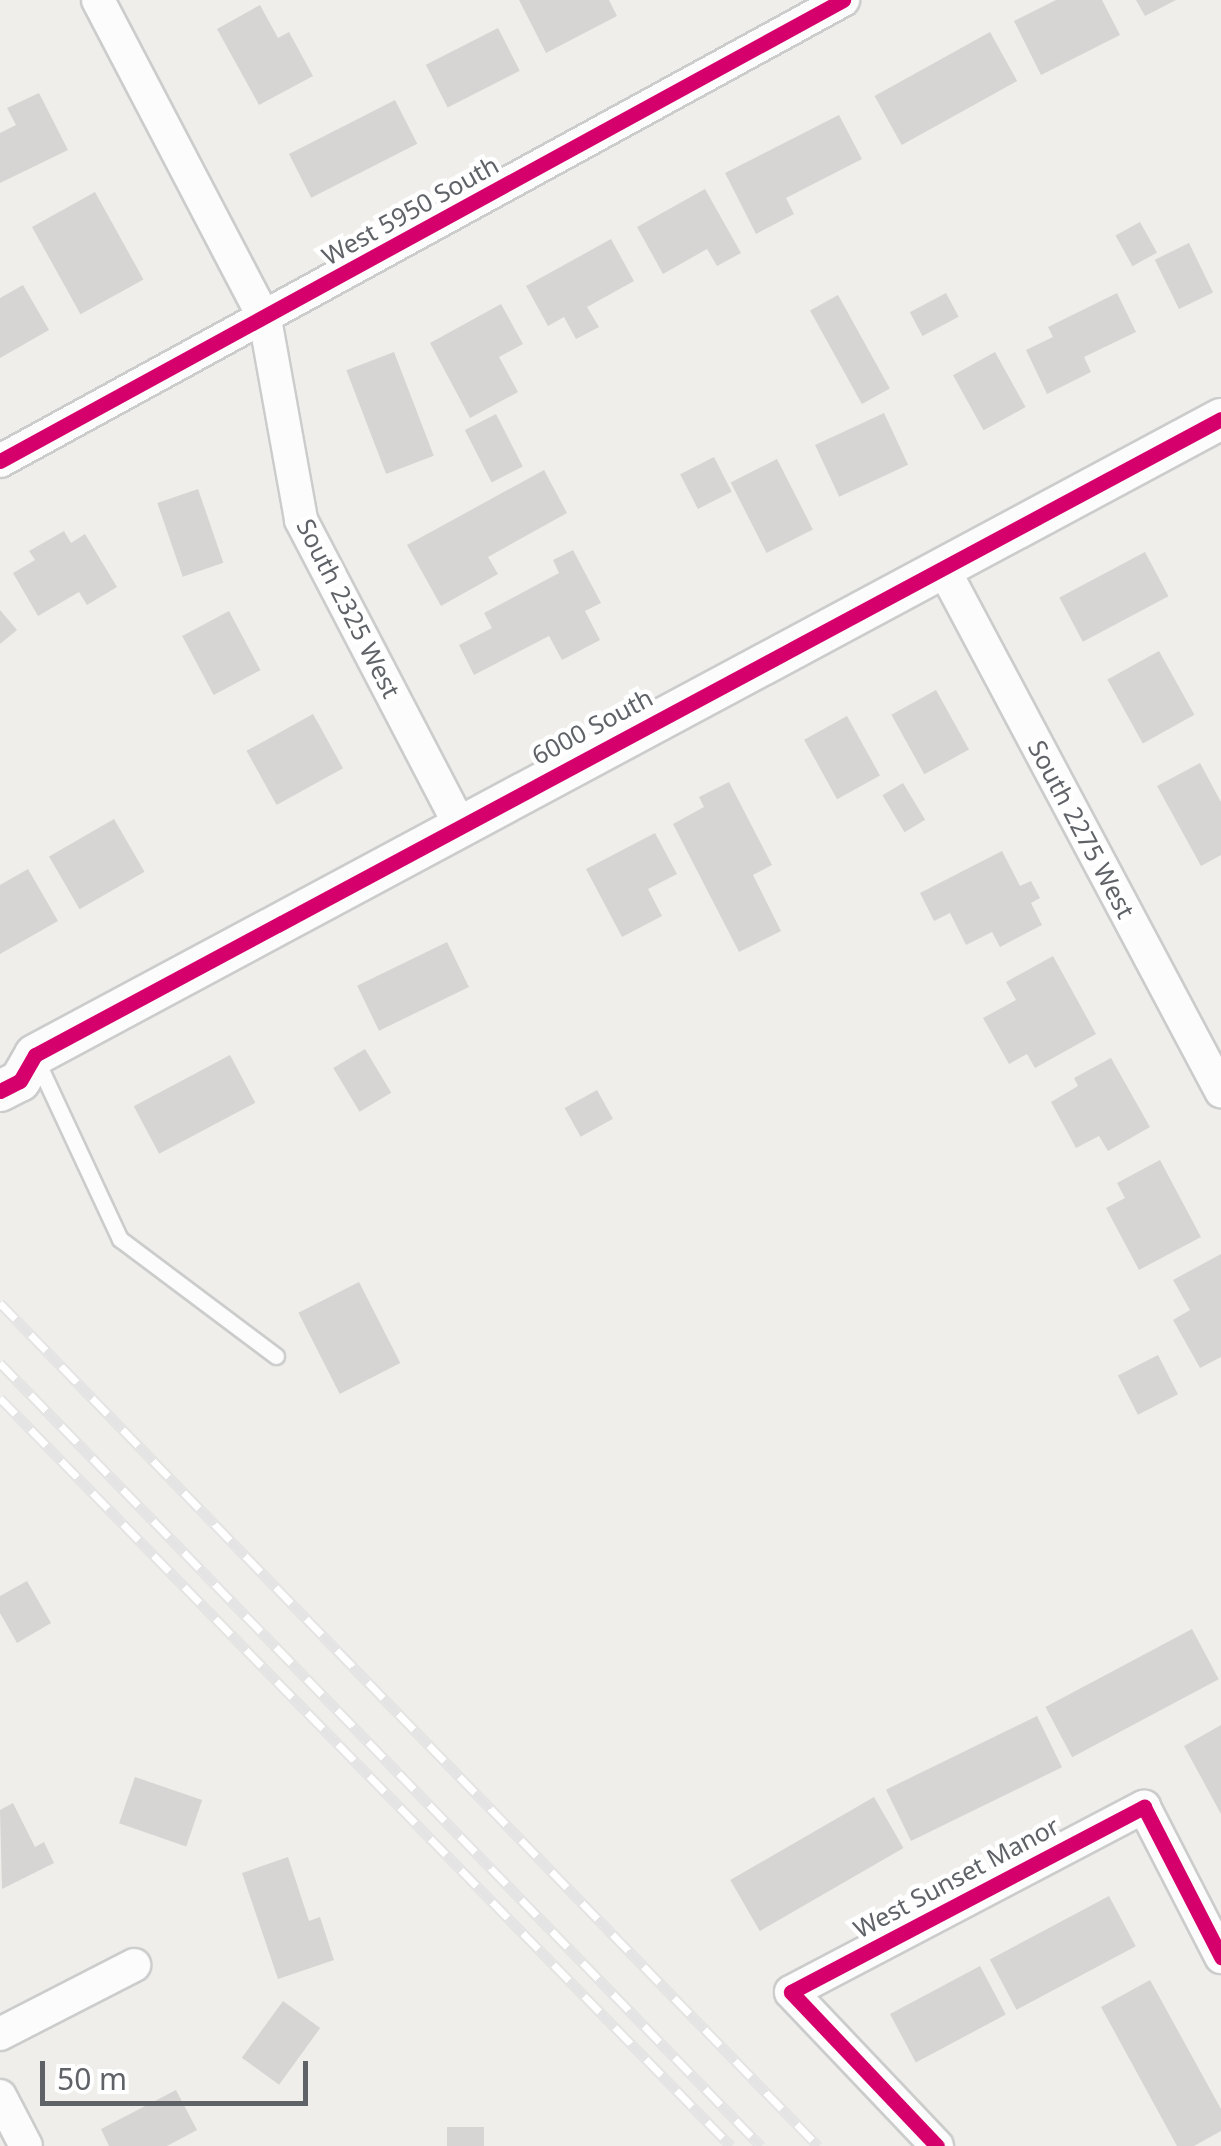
<!DOCTYPE html>
<html>
<head>
<meta charset="utf-8">
<style>
  body { margin:0 }
  #map { position:relative; width:1221px; height:2146px; overflow:hidden; background:#efeeea; font-family:"Noto Sans",sans-serif }
  div>[style] { position:absolute }
  [style*='--x'] { left:calc(var(--x)*1px); top:calc(var(--y)*1px); width:calc(var(--w)*1px); rotate:calc(var(--a)*1deg) }
  .building>* { inset:0; background:#d6d5d3; transform-origin:0 0 }
  .roads { filter:drop-shadow(2px 0 #cbcccc) drop-shadow(-2px 0 #cbcccc) drop-shadow(0 2px #cbcccc) drop-shadow(0 -2px #cbcccc) }
  .service>* { height:15px; margin:-7.5px; padding:0 7.5px; transform-origin:7.5px; border-radius:7.5px; background:#fdfcfc }
  .minor>* { height:32px; margin:-16px; padding:0 16px; transform-origin:16px; border-radius:16px; background:#fdfcfc }
  .tertiary>* { height:40px; margin:-20px; padding:0 20px; transform-origin:20px; border-radius:20px; background:#fdfcfc }
  .rail>* { height:11px; margin-top:-5.5px; transform-origin:0; background:repeating-linear-gradient(90deg,#fff 0 22px,#e4e4e4 0 44px); box-sizing:border-box; border-block:2px solid #e4e4e4 }
  .cycleway>* { height:15px; margin:-7.5px; padding:0 7.5px; transform-origin:7.5px; border-radius:7.5px; background:#d6006c }
  span { translate:-50% -50%; white-space:nowrap; text-align:center; line-height:1.15; -webkit-text-stroke:9px #fff; paint-order:stroke }
  .street-label { font-size:25px; color:#5f6368 }
  .scale { position:absolute; left:40px; top:2061px; width:268px; height:45px; box-sizing:border-box; border:5px solid #5f6368; border-top:0; padding-left:12px; font-size:30px; line-height:35px; white-space:nowrap; color:#5f6368; -webkit-text-stroke:8px #fff; paint-order:stroke }
</style>
</head>
<body>
<div id="map">
  <div class="building">
    <div style="clip-path:polygon(519px 0,609px 0,617px 16px,546px 53px)"></div>
    <div style="clip-path:polygon(1056px 0,1102px 0,1120px 35px,1041px 75px,1014px 21px)"></div>
    <div style="clip-path:polygon(1136px 0,1176px 0,1145px 16px)"></div>
    <div style="clip-path:polygon(260px 5px,278px 38px,289px 32px,313px 76px,259px 105px,217px 29px)"></div>
    <div style="left:498px;top:28px;width:48px;height:81px;rotate:63deg"></div>
    <div style="left:990px;top:32px;width:56px;height:132px;rotate:61deg"></div>
    <div style="clip-path:polygon(39px 93px,68px 150px,0 183px,0 133px,16px 125px,7px 108px)"></div>
    <div style="left:395px;top:100px;width:49px;height:119px;rotate:63deg"></div>
    <div style="clip-path:polygon(839px 115px,862px 159px,786px 198px,794px 214px,756px 234px,725px 173px)"></div>
    <div style="clip-path:polygon(705px 189px,741px 253px,717px 266px,707px 249px,663px 274px,637px 227px)"></div>
    <div style="left:95px;top:192px;width:100px;height:72px;rotate:61deg"></div>
    <div style="left:1140px;top:222px;width:35px;height:28px;rotate:61deg"></div>
    <div style="clip-path:polygon(611px 239px,634px 281px,587px 307px,599px 327px,576px 339px,564px 317px,548px 326px,526px 286px)"></div>
    <div style="left:1189px;top:243px;width:55px;height:38px;rotate:64deg"></div>
    <div style="clip-path:polygon(23px 285px,49px 330px,0 358px,0 298px)"></div>
    <div style="left:946px;top:293px;width:27px;height:41px;rotate:62deg"></div>
    <div style="clip-path:polygon(1117px 293px,1136px 332px,1084px 357px,1091px 372px,1047px 394px,1026px 350px,1053px 337px,1048px 327px)"></div>
    <div style="left:838px;top:295px;width:107px;height:32px;rotate:61deg"></div>
    <div style="clip-path:polygon(501px 304px,523px 344px,499px 357px,518px 392px,470px 418px,430px 343px)"></div>
    <div style="left:394px;top:352px;width:111px;height:51px;rotate:69deg"></div>
    <div style="left:995px;top:352px;width:63px;height:48px;rotate:61deg"></div>
    <div style="left:884px;top:413px;width:57px;height:76px;rotate:65deg"></div>
    <div style="left:496px;top:414px;width:59px;height:35px;rotate:63deg"></div>
    <div style="left:714px;top:457px;width:39px;height:38px;rotate:63deg"></div>
    <div style="left:777px;top:459px;width:79px;height:52px;rotate:63deg"></div>
    <div style="clip-path:polygon(544px 470px,567px 513px,488px 557px,498px 574px,441px 606px,407px 545px)"></div>
    <div style="left:198px;top:489px;width:78px;height:43px;rotate:71deg"></div>
    <div style="clip-path:polygon(64px 531px,71px 543px,85px 534px,117px 587px,87px 605px,79px 592px,38px 616px,13px 573px,35px 560px,29px 551px)"></div>
    <div style="clip-path:polygon(573px 550px,601px 603px,585px 611px,600px 640px,562px 660px,549px 636px,474px 675px,459px 645px,492px 628px,484px 613px,559px 573px,553px 560px)"></div>
    <div style="left:1145px;top:552px;width:50px;height:97px;rotate:62deg"></div>
    <div style="clip-path:polygon(0 610px,17px 630px,0 644px)"></div>
    <div style="left:229px;top:611px;width:67px;height:53px;rotate:62deg"></div>
    <div style="left:1159px;top:651px;width:73px;height:59px;rotate:61deg"></div>
    <div style="left:936px;top:690px;width:68px;height:51px;rotate:61deg"></div>
    <div style="left:313px;top:714px;width:62px;height:76px;rotate:61deg"></div>
    <div style="left:847px;top:716px;width:68px;height:49px;rotate:61deg"></div>
    <div style="clip-path:polygon(1200px 763px,1221px 802px,1221px 855px,1201px 866px,1157px 786px)"></div>
    <div style="clip-path:polygon(729px 782px,772px 865px,753px 875px,781px 931px,739px 952px,673px 824px,704px 807px,699px 797px)"></div>
    <div style="left:903px;top:783px;width:43px;height:24px;rotate:59deg"></div>
    <div style="left:114px;top:819px;width:61px;height:75px;rotate:60deg"></div>
    <div style="clip-path:polygon(655px 833px,677px 874px,648px 889px,662px 916px,622px 937px,586px 869px)"></div>
    <div style="clip-path:polygon(1002px 851px,1020px 886px,1031px 881px,1040px 898px,1031px 903px,1042px 925px,1000px 947px,992px 932px,966px 945px,950px 913px,934px 921px,920px 893px)"></div>
    <div style="clip-path:polygon(28px 869px,58px 921px,0 954px,0 885px)"></div>
    <div style="left:447px;top:942px;width:50px;height:100px;rotate:64deg"></div>
    <div style="clip-path:polygon(1053px 956px,1096px 1034px,1035px 1068px,1027px 1054px,1009px 1064px,983px 1018px,1016px 1000px,1006px 982px)"></div>
    <div style="left:365px;top:1049px;width:51px;height:37px;rotate:59deg"></div>
    <div style="left:230px;top:1055px;width:54px;height:109px;rotate:62deg"></div>
    <div style="clip-path:polygon(1111px 1058px,1150px 1127px,1108px 1151px,1099px 1136px,1076px 1148px,1051px 1102px,1078px 1086px,1074px 1078px)"></div>
    <div style="left:597px;top:1090px;width:33px;height:37px;rotate:61deg"></div>
    <div style="clip-path:polygon(1160px 1160px,1201px 1237px,1139px 1270px,1106px 1208px,1125px 1198px,1117px 1183px)"></div>
    <div style="clip-path:polygon(1221px 1254px,1221px 1357px,1200px 1368px,1173px 1320px,1190px 1310px,1173px 1280px)"></div>
    <div style="left:359px;top:1282px;width:91px;height:68px;rotate:63deg"></div>
    <div style="left:1158px;top:1355px;width:44px;height:45px;rotate:63deg"></div>
    <div style="clip-path:polygon(27px 1581px,51px 1623px,17px 1643px,0 1613px,0 1596px)"></div>
    <div style="left:1192px;top:1629px;width:57px;height:166px;rotate:62deg"></div>
    <div style="left:1037px;top:1716px;width:57px;height:168px;rotate:64deg"></div>
    <div style="clip-path:polygon(1221px 1725px,1221px 1814px,1184px 1746px)"></div>
    <div style="left:135px;top:1777px;width:71px;height:49px;rotate:19deg"></div>
    <div style="left:874px;top:1797px;width:59px;height:166px;rotate:60deg"></div>
    <div style="clip-path:polygon(13px 1803px,35px 1847px,44px 1842px,54px 1863px,2px 1889px,0 1810px)"></div>
    <div style="clip-path:polygon(288px 1857px,309px 1921px,320px 1917px,334px 1960px,278px 1979px,242px 1873px)"></div>
    <div style="left:1109px;top:1896px;width:57px;height:135px;rotate:62deg"></div>
    <div style="left:980px;top:1966px;width:55px;height:102px;rotate:62deg"></div>
    <div style="clip-path:polygon(1150px 1980px,1221px 2109px,1221px 2131px,1194px 2146px,1177px 2146px,1101px 2007px)"></div>
    <div style="left:283px;top:2001px;width:46px;height:70px;rotate:36deg"></div>
    <div style="clip-path:polygon(176px 2090px,197px 2130px,167px 2146px,109px 2146px,101px 2129px)"></div>
    <div style="left:484px;top:2127px;width:19px;height:37px;rotate:90deg"></div>
  </div>
  <div class="roads">
    <div class="service">
      <div style="--x:36;--y:1059;--w:199;--a:65"></div>
      <div style="--x:120;--y:1239;--w:195;--a:36.9"></div>
    </div>
    <div class="minor">
      <div style="--x:98;--y:0;--w:360;--a:62.4"></div>
      <div style="--x:265;--y:319;--w:204;--a:79.8"></div>
      <div style="--x:301;--y:520;--w:345;--a:62.5"></div>
      <div style="--x:0;--y:461;--w:961;--a:-28.67"></div>
      <div style="--x:942;--y:566;--w:595;--a:62.01"></div>
      <div style="--x:0;--y:2034;--w:151;--a:-27.2"></div>
      <div style="--x:0;--y:2096;--w:56;--a:62.5"></div>
      <div style="--x:937;--y:2146;--w:212;--a:-133.5"></div>
      <div style="--x:791;--y:1992;--w:399;--a:-27.7"></div>
      <div style="--x:1144;--y:1807;--w:169;--a:62.8"></div>
    </div>
    <div class="tertiary">
      <div style="--x:0;--y:1091;--w:22;--a:-27"></div>
      <div style="--x:20;--y:1081;--w:30;--a:-60"></div>
      <div style="--x:35;--y:1055;--w:1346;--a:-28.2"></div>
    </div>
  </div>
  <div class="rail">
    <div style="--x:0;--y:1303;--w:1175;--a:45.86"></div>
    <div style="--x:0;--y:1363;--w:1092;--a:45.82"></div>
    <div style="--x:0;--y:1398;--w:1046;--a:45.66"></div>
  </div>
  <div class="cycleway">
    <div style="--x:0;--y:461;--w:961;--a:-28.67"></div>
    <div style="--x:0;--y:1091;--w:22;--a:-27"></div>
    <div style="--x:20;--y:1081;--w:30;--a:-60"></div>
    <div style="--x:35;--y:1055;--w:1346;--a:-28.2"></div>
    <div style="--x:937;--y:2146;--w:212;--a:-133.5"></div>
    <div style="--x:791;--y:1992;--w:399;--a:-27.7"></div>
    <div style="--x:1144;--y:1807;--w:169;--a:62.8"></div>
  </div>
  <div class="street-label">
    <span style="left:410px;top:210px;rotate:-29deg">West 5950 South</span>
    <span style="left:349px;top:608px;rotate:63deg">South 2325 West</span>
    <span style="left:592px;top:726px;rotate:-28deg">6000 South</span>
    <span style="left:1082px;top:829px;rotate:62deg">South 2275 West</span>
    <span style="left:956px;top:1877px;rotate:-28deg">West Sunset Manor</span>
  </div>
  <div class="scale">50 m</div>
</div>
</body>
</html>
